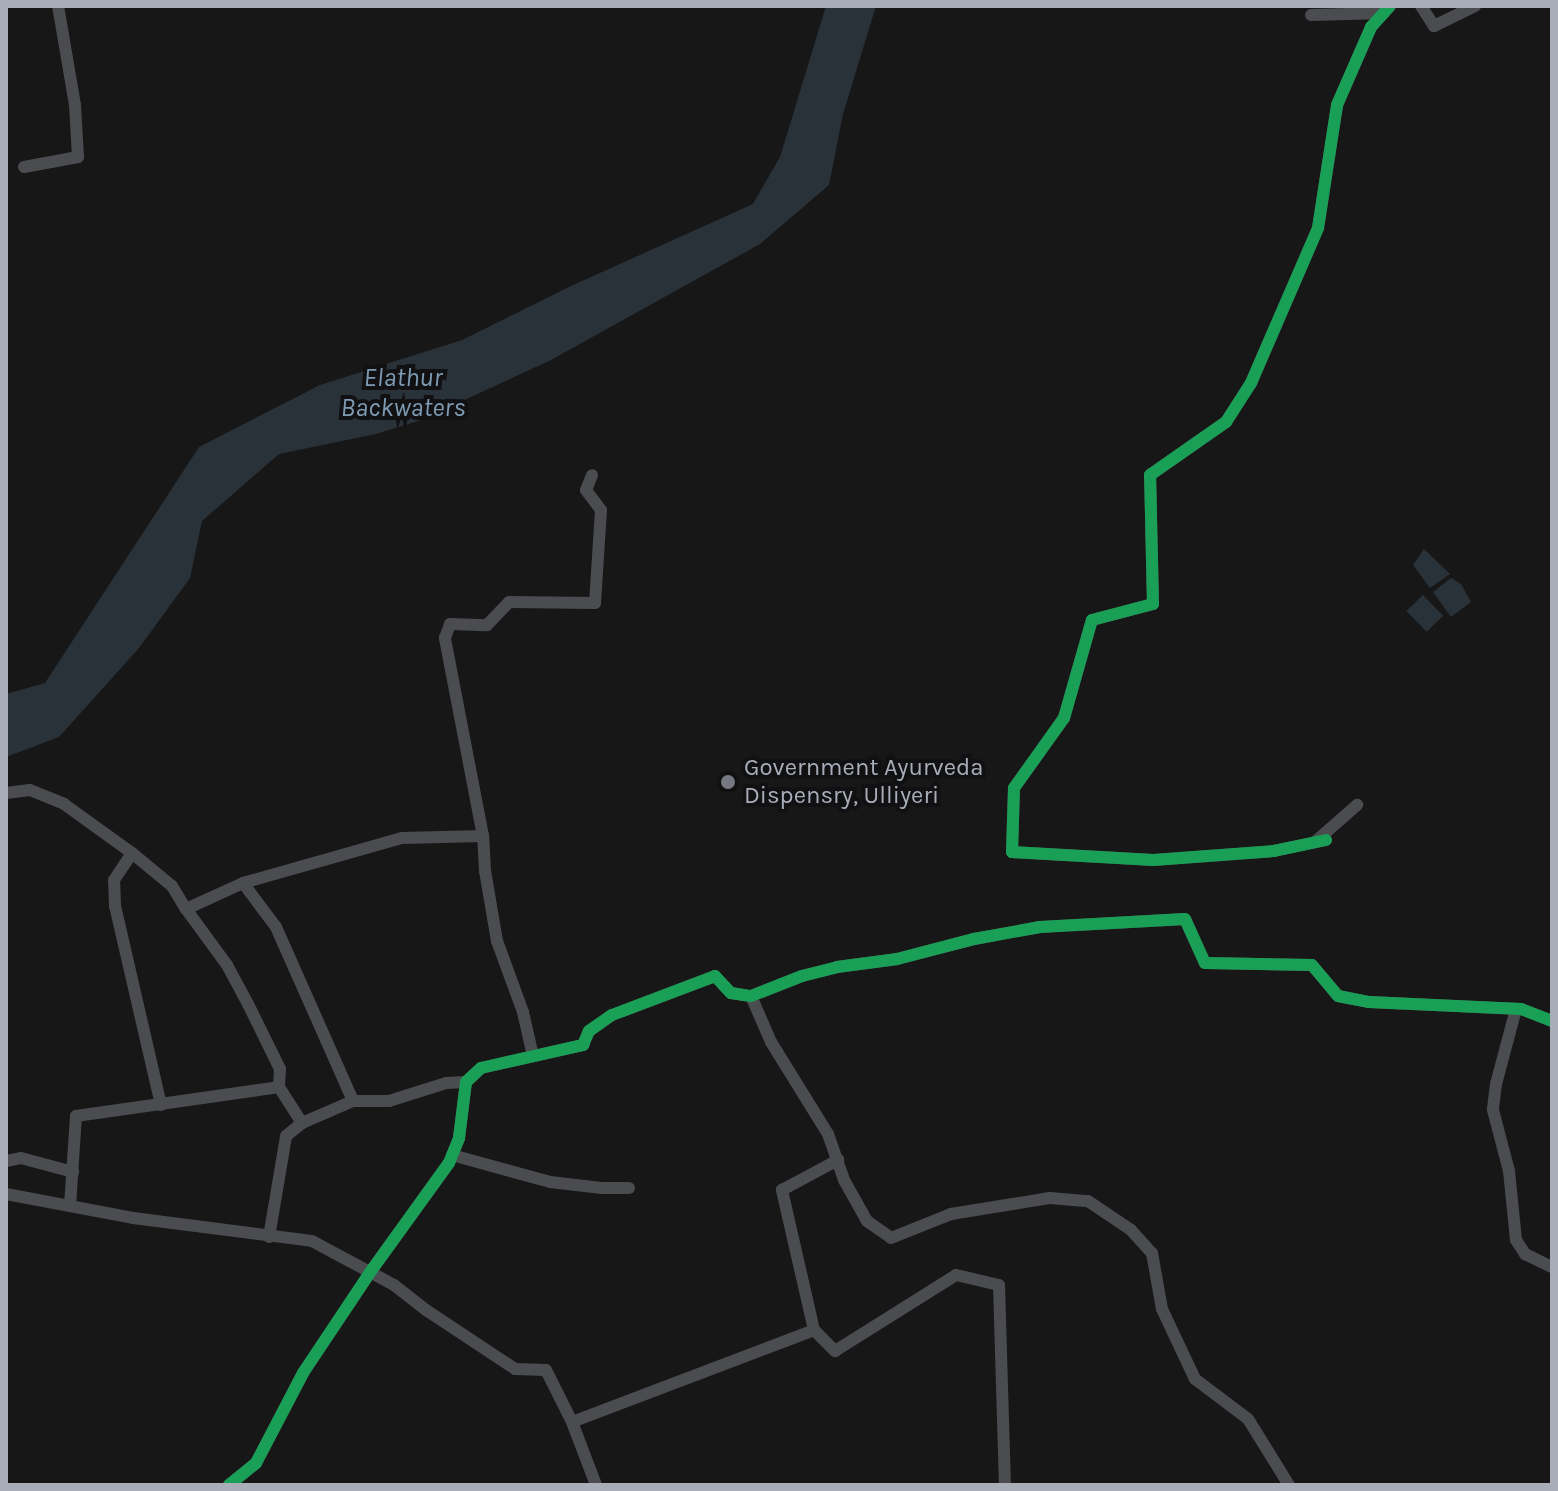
<!DOCTYPE html>
<html>
<head>
<meta charset="utf-8">
<style>
  body { margin:0 }
  #map { position:relative; width:1558px; height:1491px; overflow:hidden; background:#171717; font-family:Karla,sans-serif }
  div>[style] { position:absolute }
  [style*='--x'] { left:calc(var(--x)*1px); top:calc(var(--y)*1px); width:calc(var(--w)*1px); rotate:calc(var(--a)*1deg) }
  .water>* { inset:0; background:#2a3239; transform-origin:0 0 }
  .minor>* { height:12px; margin:-6px; padding:0 6px; transform-origin:6px; border-radius:6px; background:#4b4c50 }
  .cycleway>* { height:12px; margin:-6px; padding:0 6px; transform-origin:6px; border-radius:6px; background:#1a9f57 }
  .dots>* { width:22px; height:22px; translate:-50% -50%; box-sizing:border-box; border:4px solid #111113; border-radius:50% }
  span { translate:-50% -50%; white-space:nowrap; text-align:center; line-height:1.15; -webkit-text-stroke:8px #111113; paint-order:stroke }
  .poi-label { font-size:24px; color:#a8adb8 }
  .left { translate:0 -50%; text-align:left }
  .water-label { font-size:26px; color:#7f9bb3; font-style:italic }
  .frame { position:absolute; inset:0; border:8px solid #a8adb8; pointer-events:none }
</style>
</head>
<body>
<div id="map">
  <div class="water">
    <div style="clip-path:polygon(826px 6px,876px 6px,843px 114px,829px 185px,760px 244px,551px 360px,421px 420px,376px 434px,279px 454px,202px 521px,190px 578px,139px 648px,59px 737px,6px 757px,6px 694px,45px 683px,199px 447px,320px 385px,462px 340px,571px 286px,753px 204px,780px 157px)"></div>
    <div style="clip-path:polygon(1424px 549px,1450px 574px,1430px 588px,1413px 565px)"></div>
    <div style="clip-path:polygon(1451px 578px,1461px 584px,1471px 602px,1451px 617px,1433px 592px)"></div>
    <div style="left:1423px;top:595px;width:29px;height:23px;rotate:46deg"></div>
  </div>
  <div class="minor">
    <div style="--x:1421;--y:6;--w:24;--a:57"></div>
    <div style="--x:1434;--y:26;--w:46;--a:-26"></div>
    <div style="--x:1311;--y:15;--w:73;--a:-1.6"></div>
    <div style="--x:24;--y:167;--w:55;--a:-10.5"></div>
    <div style="--x:78;--y:157;--w:52;--a:-93.3"></div>
    <div style="--x:75;--y:105;--w:100;--a:-99.7"></div>
    <div style="--x:6;--y:793;--w:24;--a:-7"></div>
    <div style="--x:30;--y:790;--w:37;--a:22"></div>
    <div style="--x:64;--y:804;--w:84;--a:35.8"></div>
    <div style="--x:1326;--y:840;--w:53;--a:168.1"></div>
    <div style="--x:1274;--y:851;--w:121;--a:175.7"></div>
    <div style="--x:1153;--y:860;--w:141;--a:-176.8"></div>
    <div style="--x:1012;--y:852;--w:64;--a:-88.2"></div>
    <div style="--x:1014;--y:788;--w:86;--a:-54.5"></div>
    <div style="--x:1064;--y:718;--w:102;--a:-74.1"></div>
    <div style="--x:1092;--y:620;--w:63;--a:-14.7"></div>
    <div style="--x:1153;--y:604;--w:129;--a:-91.3"></div>
    <div style="--x:1150;--y:475;--w:93;--a:-34.9"></div>
    <div style="--x:1226;--y:422;--w:46;--a:-57.3"></div>
    <div style="--x:1251;--y:383;--w:169;--a:-66.6"></div>
    <div style="--x:1318;--y:228;--w:124;--a:-81.2"></div>
    <div style="--x:1337;--y:105;--w:85;--a:-66.4"></div>
    <div style="--x:1371;--y:27;--w:28;--a:-48"></div>
    <div style="--x:1316;--y:841;--w:55;--a:-41.3"></div>
    <div style="--x:243;--y:883;--w:55;--a:53.1"></div>
    <div style="--x:276;--y:927;--w:190;--a:66.1"></div>
    <div style="--x:751;--y:996;--w:50;--a:66.5"></div>
    <div style="--x:771;--y:1042;--w:108;--a:58.2"></div>
    <div style="--x:828;--y:1134;--w:49;--a:70.8"></div>
    <div style="--x:844;--y:1180;--w:47;--a:60.7"></div>
    <div style="--x:867;--y:1221;--w:29;--a:35"></div>
    <div style="--x:891;--y:1238;--w:65;--a:-21.8"></div>
    <div style="--x:951;--y:1214;--w:100;--a:-9.2"></div>
    <div style="--x:1050;--y:1198;--w:38;--a:5"></div>
    <div style="--x:1088;--y:1201;--w:52;--a:34"></div>
    <div style="--x:1131;--y:1230;--w:31;--a:48"></div>
    <div style="--x:1152;--y:1253;--w:57;--a:79.9"></div>
    <div style="--x:1162;--y:1309;--w:77;--a:64.8"></div>
    <div style="--x:1195;--y:1379;--w:66;--a:37"></div>
    <div style="--x:1248;--y:1419;--w:78;--a:58.2"></div>
    <div style="--x:1516;--y:1009;--w:78;--a:104.9"></div>
    <div style="--x:1496;--y:1084;--w:26;--a:97"></div>
    <div style="--x:1493;--y:1110;--w:63;--a:75.3"></div>
    <div style="--x:1509;--y:1171;--w:69;--a:84.2"></div>
    <div style="--x:1516;--y:1240;--w:17;--a:57"></div>
    <div style="--x:1525;--y:1254;--w:30;--a:26"></div>
    <div style="--x:533;--y:1056;--w:45;--a:-102.8"></div>
    <div style="--x:523;--y:1012;--w:76;--a:-110.1"></div>
    <div style="--x:497;--y:941;--w:71;--a:-99.7"></div>
    <div style="--x:485;--y:871;--w:35;--a:-93"></div>
    <div style="--x:483;--y:836;--w:202;--a:-100.9"></div>
    <div style="--x:445;--y:638;--w:15;--a:-70"></div>
    <div style="--x:450;--y:624;--w:37;--a:2"></div>
    <div style="--x:487;--y:625;--w:32;--a:-46"></div>
    <div style="--x:509;--y:602;--w:86;--a:0.7"></div>
    <div style="--x:595;--y:603;--w:93;--a:-86.3"></div>
    <div style="--x:601;--y:510;--w:25;--a:-127"></div>
    <div style="--x:586;--y:490;--w:16;--a:-68"></div>
    <div style="--x:279;--y:1087;--w:18;--a:-87"></div>
    <div style="--x:280;--y:1069;--w:72;--a:-116.2"></div>
    <div style="--x:248;--y:1004;--w:44;--a:-118.3"></div>
    <div style="--x:227;--y:965;--w:69;--a:-126.2"></div>
    <div style="--x:186;--y:909;--w:63;--a:-24.5"></div>
    <div style="--x:243;--y:883;--w:165;--a:-15.8"></div>
    <div style="--x:402;--y:838;--w:81;--a:-1.4"></div>
    <div style="--x:161;--y:1105;--w:204;--a:-103"></div>
    <div style="--x:115;--y:906;--w:26;--a:-92"></div>
    <div style="--x:114;--y:880;--w:32;--a:-56"></div>
    <div style="--x:132;--y:853;--w:52;--a:39.5"></div>
    <div style="--x:172;--y:886;--w:27;--a:59"></div>
    <div style="--x:452;--y:1155;--w:102;--a:15.4"></div>
    <div style="--x:550;--y:1182;--w:52;--a:6.6"></div>
    <div style="--x:602;--y:1188;--w:27;--a:0"></div>
    <div style="--x:6;--y:1161;--w:15;--a:-11"></div>
    <div style="--x:21;--y:1158;--w:54;--a:15.1"></div>
    <div style="--x:6;--y:1194;--w:129;--a:10.7"></div>
    <div style="--x:133;--y:1218;--w:180;--a:7.3"></div>
    <div style="--x:312;--y:1241;--w:93;--a:28.2"></div>
    <div style="--x:394;--y:1285;--w:41;--a:38"></div>
    <div style="--x:426;--y:1310;--w:107;--a:33.5"></div>
    <div style="--x:515;--y:1369;--w:31;--a:2"></div>
    <div style="--x:546;--y:1370;--w:58;--a:63.4"></div>
    <div style="--x:572;--y:1422;--w:67;--a:69.1"></div>
    <div style="--x:70;--y:1206;--w:90;--a:-86.2"></div>
    <div style="--x:76;--y:1116;--w:205;--a:-8.1"></div>
    <div style="--x:279;--y:1087;--w:43;--a:57.4"></div>
    <div style="--x:269;--y:1237;--w:102;--a:-80.4"></div>
    <div style="--x:286;--y:1136;--w:21;--a:-39"></div>
    <div style="--x:302;--y:1123;--w:56;--a:-23.3"></div>
    <div style="--x:353;--y:1101;--w:36;--a:0"></div>
    <div style="--x:389;--y:1101;--w:60;--a:-17.5"></div>
    <div style="--x:446;--y:1083;--w:20;--a:-3"></div>
    <div style="--x:814;--y:1330;--w:144;--a:-102.9"></div>
    <div style="--x:782;--y:1190;--w:64;--a:-28.2"></div>
    <div style="--x:572;--y:1422;--w:259;--a:-20.8"></div>
    <div style="--x:814;--y:1330;--w:30;--a:45"></div>
    <div style="--x:835;--y:1351;--w:143;--a:-32.1"></div>
    <div style="--x:956;--y:1275;--w:44;--a:13.1"></div>
    <div style="--x:999;--y:1285;--w:200;--a:88.3"></div>
    <div style="--x:229;--y:1485;--w:35;--a:-39"></div>
    <div style="--x:256;--y:1463;--w:102;--a:-62.4"></div>
    <div style="--x:303;--y:1373;--w:123;--a:-56.3"></div>
    <div style="--x:371;--y:1271;--w:133;--a:-54.2"></div>
    <div style="--x:449;--y:1163;--w:27;--a:-68"></div>
    <div style="--x:459;--y:1138;--w:56;--a:-82.9"></div>
    <div style="--x:466;--y:1082;--w:21;--a:-43"></div>
    <div style="--x:481;--y:1068;--w:105;--a:-12.7"></div>
    <div style="--x:583;--y:1045;--w:15;--a:-67"></div>
    <div style="--x:589;--y:1031;--w:28;--a:-35"></div>
    <div style="--x:612;--y:1015;--w:110;--a:-20.7"></div>
    <div style="--x:715;--y:976;--w:23;--a:47"></div>
    <div style="--x:731;--y:993;--w:20;--a:9"></div>
    <div style="--x:751;--y:996;--w:55;--a:-21.4"></div>
    <div style="--x:802;--y:976;--w:36;--a:-14"></div>
    <div style="--x:837;--y:967;--w:61;--a:-7.6"></div>
    <div style="--x:897;--y:959;--w:80;--a:-14.6"></div>
    <div style="--x:974;--y:939;--w:67;--a:-10.3"></div>
    <div style="--x:1040;--y:927;--w:145;--a:-3.2"></div>
    <div style="--x:1185;--y:919;--w:48;--a:65.6"></div>
    <div style="--x:1205;--y:963;--w:107;--a:1.1"></div>
    <div style="--x:1312;--y:965;--w:40;--a:50"></div>
    <div style="--x:1338;--y:996;--w:32;--a:11"></div>
    <div style="--x:1369;--y:1002;--w:152;--a:2.6"></div>
    <div style="--x:1521;--y:1009;--w:33;--a:21"></div>
  </div>
  <div class="cycleway">
    <div style="--x:1326;--y:840;--w:53;--a:168.1"></div>
    <div style="--x:1274;--y:851;--w:121;--a:175.7"></div>
    <div style="--x:1153;--y:860;--w:141;--a:-176.8"></div>
    <div style="--x:1012;--y:852;--w:64;--a:-88.2"></div>
    <div style="--x:1014;--y:788;--w:86;--a:-54.5"></div>
    <div style="--x:1064;--y:718;--w:102;--a:-74.1"></div>
    <div style="--x:1092;--y:620;--w:63;--a:-14.7"></div>
    <div style="--x:1153;--y:604;--w:129;--a:-91.3"></div>
    <div style="--x:1150;--y:475;--w:93;--a:-34.9"></div>
    <div style="--x:1226;--y:422;--w:46;--a:-57.3"></div>
    <div style="--x:1251;--y:383;--w:169;--a:-66.6"></div>
    <div style="--x:1318;--y:228;--w:124;--a:-81.2"></div>
    <div style="--x:1337;--y:105;--w:85;--a:-66.4"></div>
    <div style="--x:1371;--y:27;--w:28;--a:-48"></div>
    <div style="--x:229;--y:1485;--w:35;--a:-39"></div>
    <div style="--x:256;--y:1463;--w:102;--a:-62.4"></div>
    <div style="--x:303;--y:1373;--w:123;--a:-56.3"></div>
    <div style="--x:371;--y:1271;--w:133;--a:-54.2"></div>
    <div style="--x:449;--y:1163;--w:27;--a:-68"></div>
    <div style="--x:459;--y:1138;--w:56;--a:-82.9"></div>
    <div style="--x:466;--y:1082;--w:21;--a:-43"></div>
    <div style="--x:481;--y:1068;--w:105;--a:-12.7"></div>
    <div style="--x:583;--y:1045;--w:15;--a:-67"></div>
    <div style="--x:589;--y:1031;--w:28;--a:-35"></div>
    <div style="--x:612;--y:1015;--w:110;--a:-20.7"></div>
    <div style="--x:715;--y:976;--w:23;--a:47"></div>
    <div style="--x:731;--y:993;--w:20;--a:9"></div>
    <div style="--x:751;--y:996;--w:55;--a:-21.4"></div>
    <div style="--x:802;--y:976;--w:36;--a:-14"></div>
    <div style="--x:837;--y:967;--w:61;--a:-7.6"></div>
    <div style="--x:897;--y:959;--w:80;--a:-14.6"></div>
    <div style="--x:974;--y:939;--w:67;--a:-10.3"></div>
    <div style="--x:1040;--y:927;--w:145;--a:-3.2"></div>
    <div style="--x:1185;--y:919;--w:48;--a:65.6"></div>
    <div style="--x:1205;--y:963;--w:107;--a:1.1"></div>
    <div style="--x:1312;--y:965;--w:40;--a:50"></div>
    <div style="--x:1338;--y:996;--w:32;--a:11"></div>
    <div style="--x:1369;--y:1002;--w:152;--a:2.6"></div>
    <div style="--x:1521;--y:1009;--w:33;--a:21"></div>
  </div>
  <div class="dots">
    <div style="left:728px;top:782px;background:#757880"></div>
  </div>
  <div class="poi-label">
    <span class="left" style="left:744px;top:782px">Government Ayurveda<br>Dispensry, Ulliyeri</span>
  </div>
  <div class="water-label">
    <span style="left:403px;top:393px">Elathur<br>Backwaters</span>
  </div>
  <div class="frame"></div>
</div>
</body>
</html>
